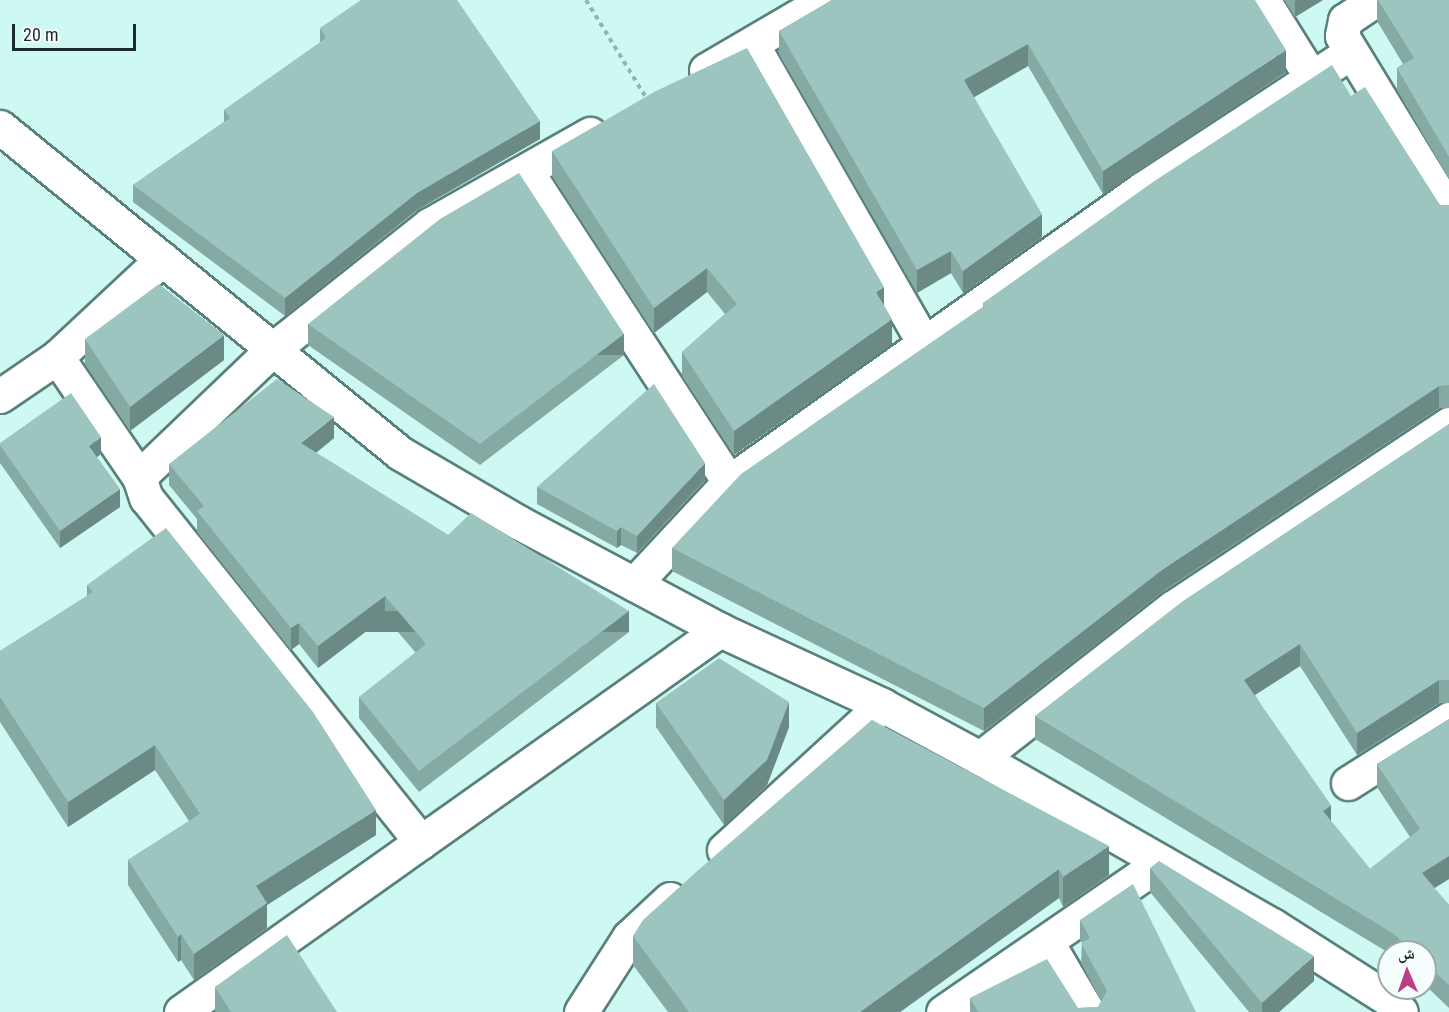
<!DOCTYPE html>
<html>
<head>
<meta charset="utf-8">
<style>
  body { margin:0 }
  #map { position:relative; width:1449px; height:1012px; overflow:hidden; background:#cef9f2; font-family:"Roboto Condensed","Noto Naskh Arabic",sans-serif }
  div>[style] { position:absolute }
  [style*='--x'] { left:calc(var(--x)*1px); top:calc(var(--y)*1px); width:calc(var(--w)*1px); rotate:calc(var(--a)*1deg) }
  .path>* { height:4px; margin-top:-2px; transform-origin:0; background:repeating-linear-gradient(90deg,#92b5af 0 4.5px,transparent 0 9px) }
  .roads { filter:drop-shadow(2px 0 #59817b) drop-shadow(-2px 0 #59817b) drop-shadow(0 2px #59817b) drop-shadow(0 -2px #59817b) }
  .minor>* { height:33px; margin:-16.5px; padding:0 16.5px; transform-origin:16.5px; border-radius:16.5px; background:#fff }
  .tertiary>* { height:33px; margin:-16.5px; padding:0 16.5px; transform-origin:16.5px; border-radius:16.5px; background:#fff }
  .wall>* { inset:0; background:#85a9a3 }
  .shaded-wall>* { inset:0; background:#6c8a85; transform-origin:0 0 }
  .building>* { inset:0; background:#9bc5be }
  span { translate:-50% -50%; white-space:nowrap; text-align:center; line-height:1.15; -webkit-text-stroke:6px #f5fefc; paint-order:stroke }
  .north { position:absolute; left:1377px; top:940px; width:60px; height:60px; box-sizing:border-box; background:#f5fefc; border:2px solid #9daaa8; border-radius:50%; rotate:358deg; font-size:16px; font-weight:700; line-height:24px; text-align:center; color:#1a2b29 }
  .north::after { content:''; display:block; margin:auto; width:21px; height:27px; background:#bd3d87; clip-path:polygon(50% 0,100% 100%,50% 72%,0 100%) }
  .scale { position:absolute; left:12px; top:24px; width:124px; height:27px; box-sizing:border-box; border:3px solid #1a2b29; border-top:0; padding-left:8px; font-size:18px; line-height:21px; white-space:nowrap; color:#1a2b29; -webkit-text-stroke:4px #f5fefc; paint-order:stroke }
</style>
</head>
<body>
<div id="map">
  <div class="path">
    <div style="--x:586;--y:0;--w:116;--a:58.4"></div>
  </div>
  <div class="roads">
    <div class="minor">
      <div style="--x:1263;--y:0;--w:91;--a:58.1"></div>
      <div style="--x:1375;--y:0;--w:36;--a:146"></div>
      <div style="--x:1345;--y:20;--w:16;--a:101"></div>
      <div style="--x:1342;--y:36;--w:205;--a:58.6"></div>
      <div style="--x:753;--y:46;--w:345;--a:60.1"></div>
      <div style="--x:706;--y:70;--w:139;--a:-30.3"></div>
      <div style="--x:527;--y:172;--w:370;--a:56.9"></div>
      <div style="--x:57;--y:357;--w:145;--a:55.7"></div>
      <div style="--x:0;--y:396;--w:69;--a:-34.4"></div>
      <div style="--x:57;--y:357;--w:144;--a:-43"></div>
      <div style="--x:634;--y:584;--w:139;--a:-47"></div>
      <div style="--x:729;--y:482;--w:506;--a:-35.35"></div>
      <div style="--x:1142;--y:189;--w:249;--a:-33.2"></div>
      <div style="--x:980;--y:758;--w:244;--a:-38"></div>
      <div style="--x:1172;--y:608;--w:333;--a:-33.6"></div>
      <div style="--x:1348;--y:783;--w:120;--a:-32.4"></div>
      <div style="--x:421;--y:842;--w:440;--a:-128.6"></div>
      <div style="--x:146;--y:498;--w:22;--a:-108"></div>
      <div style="--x:139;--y:477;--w:185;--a:-43.7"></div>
      <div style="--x:273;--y:349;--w:199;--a:-38.5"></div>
      <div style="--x:429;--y:225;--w:185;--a:-29.5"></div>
      <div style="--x:724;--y:850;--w:214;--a:-42.5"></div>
      <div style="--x:1047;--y:942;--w:81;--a:59.6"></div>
      <div style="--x:181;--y:1012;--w:661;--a:-35.33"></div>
      <div style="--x:581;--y:1012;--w:89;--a:-57.4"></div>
      <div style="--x:629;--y:937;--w:56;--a:-42.8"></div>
      <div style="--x:943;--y:1012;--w:265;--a:-34.5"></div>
    </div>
    <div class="tertiary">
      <div style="--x:0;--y:127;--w:516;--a:39.18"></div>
      <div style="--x:400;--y:453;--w:137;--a:30.3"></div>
      <div style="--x:518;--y:522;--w:229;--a:28.1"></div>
      <div style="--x:720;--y:630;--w:179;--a:24.8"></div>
      <div style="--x:882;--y:705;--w:111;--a:28.4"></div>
      <div style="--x:980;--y:758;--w:336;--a:29.8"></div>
      <div style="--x:1272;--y:925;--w:138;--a:32.5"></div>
      <div style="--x:1388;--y:999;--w:18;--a:45"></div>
    </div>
  </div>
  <div class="wall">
    <div style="clip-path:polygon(832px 0,1286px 72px,1103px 194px,1028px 66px,974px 97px,1042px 237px,963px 293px,951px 273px,917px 293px,779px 54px,779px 31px)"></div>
    <div style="clip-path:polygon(1284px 0,1323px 0,1295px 17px)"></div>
    <div style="clip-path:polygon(1377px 0,1449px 0,1449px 179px,1397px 90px,1397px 68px,1403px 64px,1377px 21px)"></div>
    <div style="clip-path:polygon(320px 28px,540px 139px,417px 210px,285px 316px,133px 202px,133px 185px,224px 122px,224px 110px,320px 43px)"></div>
    <div style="clip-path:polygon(1351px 96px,1440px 205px,1449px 205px,1449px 408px,1439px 408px,1162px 592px,984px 731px,672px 571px,672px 548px,983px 307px,983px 303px)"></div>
    <div style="clip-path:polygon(552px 151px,892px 344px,734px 455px,682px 376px,682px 352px,725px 314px,707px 292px,654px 333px,552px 176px)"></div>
    <div style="clip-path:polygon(308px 324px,624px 355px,480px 465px,308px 345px)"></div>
    <div style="clip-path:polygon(85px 339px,224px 360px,130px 431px,85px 364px)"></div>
    <div style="clip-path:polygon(1449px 424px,1449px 703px,1439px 703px,1357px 755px,1300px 666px,1255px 695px,1331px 821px,1370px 869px,1410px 837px,1377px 787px,1377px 764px,1449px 719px,1449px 879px,1434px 888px,1449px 905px,1449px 1008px,1425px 985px,1425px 952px,1389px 952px,1389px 953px,1035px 739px,1035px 716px)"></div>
    <div style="clip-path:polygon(334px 438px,316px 453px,448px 535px,629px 632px,419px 792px,359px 718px,359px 697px,416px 653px,385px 617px,318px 668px,299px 644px,291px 650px,197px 532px,197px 519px,169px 485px,169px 464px)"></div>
    <div style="clip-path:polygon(0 443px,101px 454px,97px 457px,120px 507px,60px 548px,0 463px)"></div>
    <div style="clip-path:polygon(705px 480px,637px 553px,621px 545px,617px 548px,537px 504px,537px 487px)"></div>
    <div style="clip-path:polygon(87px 585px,376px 835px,267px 905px,267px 928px,194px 980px,181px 960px,178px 962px,128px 885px,128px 860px,189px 821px,155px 770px,68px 827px,0 722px,0 651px,87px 596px)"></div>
    <div style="clip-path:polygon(656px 703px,789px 727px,767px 785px,724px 825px,656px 727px)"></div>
    <div style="clip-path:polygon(872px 720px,1109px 875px,1063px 907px,1059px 898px,900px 1012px,668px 1012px,633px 965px,633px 936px)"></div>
    <div style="clip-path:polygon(1150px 868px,1314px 981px,1279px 1012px,1249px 1012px,1150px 892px)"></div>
    <div style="clip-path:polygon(1080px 920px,1196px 1012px,970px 1012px,970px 998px,1078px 1008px,1098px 1007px,1101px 1001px,1081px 963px,1082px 942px,1080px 940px)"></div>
    <div style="clip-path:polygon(215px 987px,337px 1012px,215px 1012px)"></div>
  </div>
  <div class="shaded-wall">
    <div style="clip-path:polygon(1295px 0,1323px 0,1295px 17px)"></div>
    <div style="clip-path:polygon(1028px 44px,1028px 66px,964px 103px,964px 80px)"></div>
    <div style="clip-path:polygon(1286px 50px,1286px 72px,1103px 194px,1103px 171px)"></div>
    <div style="clip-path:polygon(540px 121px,540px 139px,417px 210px,285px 316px,285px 298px,417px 193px)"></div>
    <div style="clip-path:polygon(1042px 214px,1042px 237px,963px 293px,963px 271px)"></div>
    <div style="clip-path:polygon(951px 251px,951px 273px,917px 293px,917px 270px)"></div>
    <div style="clip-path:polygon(707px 268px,707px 292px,654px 333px,654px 308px)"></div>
    <div style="clip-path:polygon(884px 287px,884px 312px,876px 292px)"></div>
    <div style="clip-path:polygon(892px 319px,892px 344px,734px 455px,734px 431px)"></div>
    <div style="left:624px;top:334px;width:21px;height:181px;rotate:90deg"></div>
    <div style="clip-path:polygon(224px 335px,224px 360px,130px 431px,130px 407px)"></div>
    <div style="clip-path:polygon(1439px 386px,1439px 408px,1162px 592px,984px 731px,984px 708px,1162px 570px)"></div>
    <div style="clip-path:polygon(334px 417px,334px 438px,301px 465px,301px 443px)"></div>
    <div style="clip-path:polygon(101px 437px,101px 454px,89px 463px,89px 446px)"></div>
    <div style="clip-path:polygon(705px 463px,705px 480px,637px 553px,637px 536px)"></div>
    <div style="clip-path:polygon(120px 489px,120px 507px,60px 548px,60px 531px)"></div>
    <div style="clip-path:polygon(621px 527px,621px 545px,617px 548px,617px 531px)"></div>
    <div style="clip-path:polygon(385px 596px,385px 617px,318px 668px,318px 646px)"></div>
    <div style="left:629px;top:611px;width:21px;height:264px;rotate:90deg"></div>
    <div style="clip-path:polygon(299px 623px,299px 644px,291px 650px,291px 628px)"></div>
    <div style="clip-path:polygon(1300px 644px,1300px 666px,1244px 702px,1244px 680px)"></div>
    <div style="clip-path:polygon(1439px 680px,1439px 703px,1357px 755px,1357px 733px)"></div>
    <div style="clip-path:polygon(789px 702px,789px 727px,767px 785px,724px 825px,724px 800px)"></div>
    <div style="clip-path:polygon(155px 745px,155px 770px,68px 827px,68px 802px)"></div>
    <div style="clip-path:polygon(1331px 805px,1331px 828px,1323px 811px)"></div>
    <div style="clip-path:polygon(376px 810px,376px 835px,267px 905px,267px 928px,194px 980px,194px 954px,256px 886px)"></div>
    <div style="clip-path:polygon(1109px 846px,1109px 875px,1063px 907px,1063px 877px)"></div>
    <div style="clip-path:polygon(1449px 856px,1449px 879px,1422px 896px,1422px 873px)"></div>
    <div style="clip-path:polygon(1059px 869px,1059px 898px,900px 1012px,860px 1012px)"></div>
    <div style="clip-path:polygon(181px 934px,181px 960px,178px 962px,178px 937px)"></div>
    <div style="clip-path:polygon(1314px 956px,1314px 981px,1279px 1012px,1262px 1012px,1262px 1003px)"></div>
  </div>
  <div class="building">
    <div style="clip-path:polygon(361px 0,457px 0,540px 121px,417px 193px,285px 298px,133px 185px,230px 118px,224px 110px,326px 38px,320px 28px)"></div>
    <div style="clip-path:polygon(832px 0,1255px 0,1286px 50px,1103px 171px,1028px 44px,964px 80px,1042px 214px,963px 271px,951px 251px,917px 270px,779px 31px)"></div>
    <div style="clip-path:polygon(1378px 0,1449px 0,1449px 157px,1397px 68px,1414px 58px)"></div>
    <div style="clip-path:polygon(747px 48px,884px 287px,876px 292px,892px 319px,734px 431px,682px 352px,737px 304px,707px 268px,654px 308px,552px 151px,656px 91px)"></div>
    <div style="clip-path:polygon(1332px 65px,1351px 96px,1365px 87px,1440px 205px,1449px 205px,1449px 385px,1439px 386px,1162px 570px,984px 708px,672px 548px,741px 474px,984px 306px,983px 303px,1153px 182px)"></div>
    <div style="clip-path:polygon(519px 173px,624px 334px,480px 444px,308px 324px,440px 219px)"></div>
    <div style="clip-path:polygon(159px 284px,224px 335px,130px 407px,85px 339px)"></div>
    <div style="clip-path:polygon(277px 379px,334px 417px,301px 443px,448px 535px,471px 513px,629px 611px,419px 771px,359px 697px,426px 644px,385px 596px,318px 646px,299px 623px,291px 628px,197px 511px,204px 506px,169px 464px)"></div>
    <div style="clip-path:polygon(654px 384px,705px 463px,637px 536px,621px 527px,617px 531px,537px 487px)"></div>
    <div style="clip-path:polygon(71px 393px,101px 437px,89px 446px,120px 489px,60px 531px,0 445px,0 443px)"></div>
    <div style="clip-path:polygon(1449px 424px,1449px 680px,1439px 680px,1357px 733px,1300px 644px,1244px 680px,1331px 805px,1323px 811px,1370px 869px,1420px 829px,1377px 764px,1449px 719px,1449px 856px,1422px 873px,1449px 905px,1449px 985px,1425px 963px,1425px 952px,1413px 952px,1394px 934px,1035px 716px,1183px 601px)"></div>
    <div style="clip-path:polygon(166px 528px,313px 712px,376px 810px,256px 886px,267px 903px,194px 954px,181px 934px,178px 937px,128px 860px,200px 814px,155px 745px,68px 802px,0 697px,0 651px,93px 592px,87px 585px)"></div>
    <div style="clip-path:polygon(719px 658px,789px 702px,767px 760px,724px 800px,656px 703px)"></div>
    <div style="clip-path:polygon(872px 720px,1109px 846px,1063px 877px,1059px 869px,860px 1012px,689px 1012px,633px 936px,643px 920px,695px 873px)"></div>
    <div style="clip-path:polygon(1159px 861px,1314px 956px,1262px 1003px,1150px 868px)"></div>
    <div style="clip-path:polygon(1133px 884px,1196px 1012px,978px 1012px,970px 998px,1047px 959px,1078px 1008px,1098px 1007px,1107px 991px,1081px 943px,1090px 938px,1080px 920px)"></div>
    <div style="clip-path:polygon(287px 935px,337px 1012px,231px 1012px,215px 987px)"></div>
  </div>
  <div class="north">ش</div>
  <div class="scale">20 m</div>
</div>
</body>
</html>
